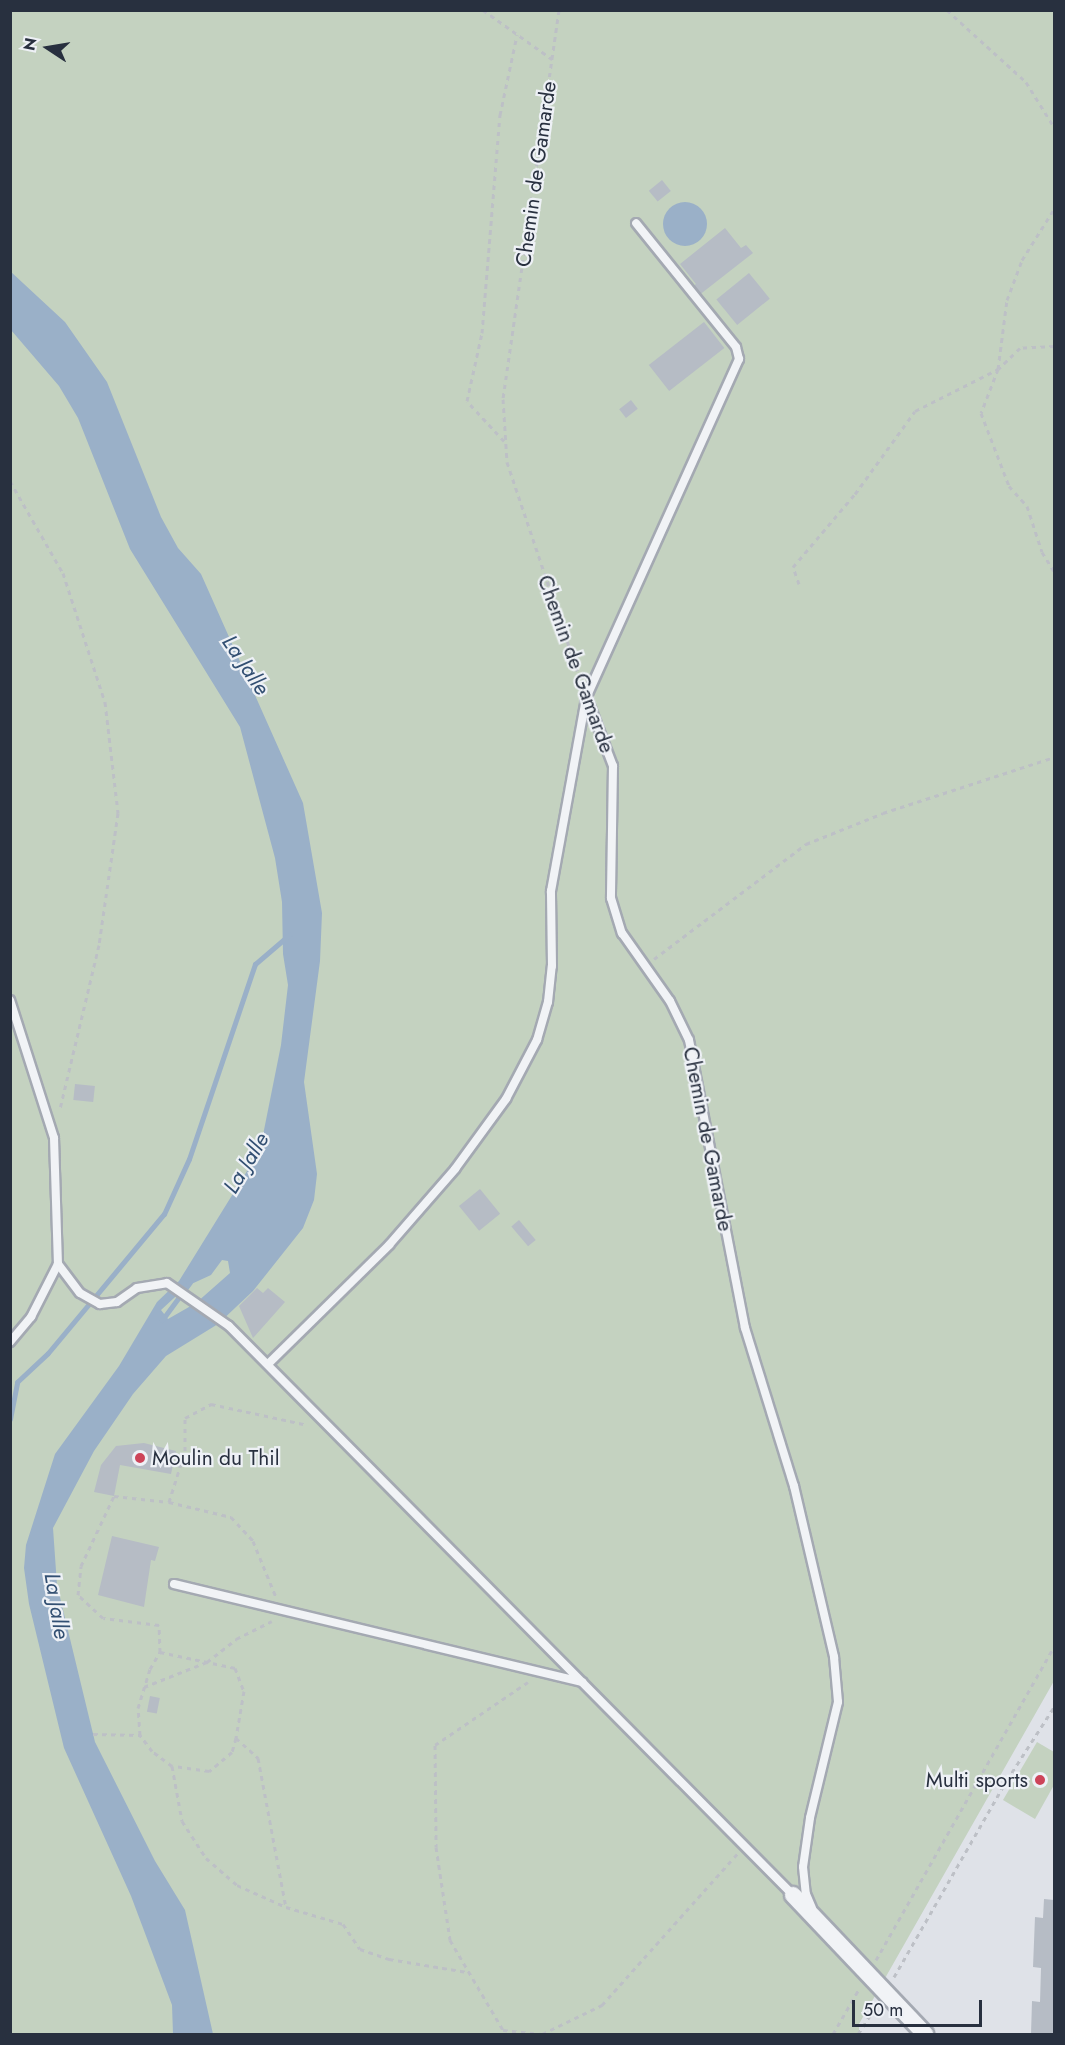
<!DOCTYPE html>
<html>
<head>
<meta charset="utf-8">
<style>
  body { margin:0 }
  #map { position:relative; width:1065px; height:2045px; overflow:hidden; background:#dfe2e8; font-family:Jost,sans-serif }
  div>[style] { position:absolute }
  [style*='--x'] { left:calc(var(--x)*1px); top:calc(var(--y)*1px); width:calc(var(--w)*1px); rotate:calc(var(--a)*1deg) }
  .green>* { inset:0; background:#c4d2c0 }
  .water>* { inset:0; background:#9ab0c8 }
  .round { border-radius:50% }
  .stream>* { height:5px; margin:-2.5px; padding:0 2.5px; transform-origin:2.5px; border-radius:2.5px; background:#9ab0c8 }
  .building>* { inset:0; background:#b6bcc5; transform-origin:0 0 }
  .path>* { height:3px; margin-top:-1.5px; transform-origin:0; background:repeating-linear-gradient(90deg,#bdc0c6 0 4.5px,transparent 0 9px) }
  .roads { filter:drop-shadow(2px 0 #a4a9b2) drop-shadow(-2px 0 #a4a9b2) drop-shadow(0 2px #a4a9b2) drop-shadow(0 -2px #a4a9b2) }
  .lane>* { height:8px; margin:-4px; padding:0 4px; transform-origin:4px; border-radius:4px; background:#f1f3f6 }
  .street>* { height:16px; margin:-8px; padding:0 8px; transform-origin:8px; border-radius:8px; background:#f1f3f6 }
  .dots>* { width:16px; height:16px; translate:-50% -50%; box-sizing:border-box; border:3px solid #eef1f6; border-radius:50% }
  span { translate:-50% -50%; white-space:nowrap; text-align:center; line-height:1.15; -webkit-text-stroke:4.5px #eef1f6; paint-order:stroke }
  .street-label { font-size:21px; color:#28303f }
  .poi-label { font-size:21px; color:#28303f }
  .left { translate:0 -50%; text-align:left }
  .right { translate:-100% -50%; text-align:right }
  .water-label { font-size:22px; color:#324f72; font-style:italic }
  .frame { position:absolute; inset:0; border:12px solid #28303f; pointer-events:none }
  .north { position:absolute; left:18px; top:18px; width:60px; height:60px; -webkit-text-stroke:4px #eef1f6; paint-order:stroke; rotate:282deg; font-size:16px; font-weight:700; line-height:24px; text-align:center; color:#28303f }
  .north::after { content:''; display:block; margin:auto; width:21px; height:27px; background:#28303f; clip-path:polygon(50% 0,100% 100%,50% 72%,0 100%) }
  .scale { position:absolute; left:852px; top:2000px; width:130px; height:27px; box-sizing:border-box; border:3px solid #28303f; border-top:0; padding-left:8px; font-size:18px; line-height:21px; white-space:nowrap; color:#28303f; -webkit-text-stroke:4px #eef1f6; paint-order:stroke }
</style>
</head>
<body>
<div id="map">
  <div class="green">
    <div style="clip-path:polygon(11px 11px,1054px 11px,1054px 1681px,859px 2024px,859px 2034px,11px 2034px)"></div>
    <div style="clip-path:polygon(1037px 1742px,1054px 1752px,1054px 1785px,1035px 1819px,1003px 1800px)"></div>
  </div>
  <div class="water">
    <div class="round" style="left:663px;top:202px;width:44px;height:44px"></div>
    <div style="clip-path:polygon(evenodd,10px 271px,65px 322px,107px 382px,161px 517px,178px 548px,201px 574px,303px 803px,322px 913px,320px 961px,304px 1082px,317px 1174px,314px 1200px,303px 1228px,253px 1291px,218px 1324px,166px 1356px,133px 1394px,94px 1451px,53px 1528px,57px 1585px,95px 1742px,155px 1861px,185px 1910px,213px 2034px,173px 2034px,172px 2005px,131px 1896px,64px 1748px,29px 1604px,24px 1568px,26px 1545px,55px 1454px,119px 1366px,157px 1302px,179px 1281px,260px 1150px,281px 1045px,288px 985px,283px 954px,282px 902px,275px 858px,240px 727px,130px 549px,78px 418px,59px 386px,11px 330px,10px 271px,222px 1260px,228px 1261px,230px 1273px,196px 1303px,168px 1319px,161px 1310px,187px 1286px,211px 1275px,222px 1260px)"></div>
  </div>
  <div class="stream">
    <div style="--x:162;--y:1320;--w:47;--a:-53.6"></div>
    <div style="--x:10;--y:1419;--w:38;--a:-79"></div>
    <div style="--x:17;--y:1382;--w:42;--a:-43.1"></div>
    <div style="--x:48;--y:1353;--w:181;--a:-50.2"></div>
    <div style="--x:164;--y:1214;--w:60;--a:-65.6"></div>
    <div style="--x:189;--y:1159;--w:206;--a:-71.3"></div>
    <div style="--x:255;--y:964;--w:45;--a:-40.5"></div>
  </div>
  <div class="building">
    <div style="left:662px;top:180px;width:14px;height:17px;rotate:51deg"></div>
    <div style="clip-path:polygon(725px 228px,741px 248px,746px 245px,753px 253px,698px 296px,691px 288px,696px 284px,680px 264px)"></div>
    <div style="left:749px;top:273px;width:33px;height:42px;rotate:51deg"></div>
    <div style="left:704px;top:322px;width:33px;height:70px;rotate:52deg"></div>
    <div style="left:631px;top:400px;width:11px;height:15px;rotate:52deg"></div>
    <div style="left:75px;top:1084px;width:20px;height:16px;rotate:6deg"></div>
    <div style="left:480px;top:1189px;width:32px;height:27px;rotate:51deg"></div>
    <div style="left:519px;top:1220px;width:26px;height:10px;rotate:50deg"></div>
    <div style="clip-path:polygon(257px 1288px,263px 1293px,268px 1288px,285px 1302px,253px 1338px,239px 1306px)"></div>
    <div style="clip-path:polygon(144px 1443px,176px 1451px,171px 1474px,120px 1465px,114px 1496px,94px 1492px,101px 1465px,116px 1446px)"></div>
    <div style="clip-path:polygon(112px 1536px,159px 1547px,155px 1561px,151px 1560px,144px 1607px,98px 1595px)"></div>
    <div style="left:150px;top:1696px;width:10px;height:16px;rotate:11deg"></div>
    <div style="clip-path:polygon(1044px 1899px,1054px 1900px,1054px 2034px,1031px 2034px,1032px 2001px,1040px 2002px,1041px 1968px,1033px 1967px,1035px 1917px,1043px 1918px)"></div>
  </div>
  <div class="path">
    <div style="--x:483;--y:10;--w:85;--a:35.4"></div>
    <div style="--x:559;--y:10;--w:393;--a:98.2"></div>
    <div style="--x:503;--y:399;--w:63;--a:86.4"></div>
    <div style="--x:507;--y:462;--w:229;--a:71.4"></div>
    <div style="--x:947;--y:10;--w:107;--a:42.3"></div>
    <div style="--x:1026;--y:82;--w:53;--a:58.1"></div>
    <div style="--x:1054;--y:346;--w:34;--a:177"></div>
    <div style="--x:1020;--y:348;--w:30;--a:136"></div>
    <div style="--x:998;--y:369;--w:47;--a:111.1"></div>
    <div style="--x:981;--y:413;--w:78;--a:69"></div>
    <div style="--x:1009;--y:486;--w:27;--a:48"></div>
    <div style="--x:1027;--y:506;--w:48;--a:71.9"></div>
    <div style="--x:1042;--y:552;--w:22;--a:58"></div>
    <div style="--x:504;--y:441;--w:54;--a:-132.8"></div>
    <div style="--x:467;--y:401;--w:70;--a:-77.6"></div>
    <div style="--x:482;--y:333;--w:219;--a:-85.3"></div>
    <div style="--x:500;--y:115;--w:82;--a:-78"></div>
    <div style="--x:10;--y:481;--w:106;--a:60.1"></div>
    <div style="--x:63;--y:573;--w:136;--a:72"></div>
    <div style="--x:105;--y:702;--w:112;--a:83.3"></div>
    <div style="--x:118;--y:813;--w:133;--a:98.2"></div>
    <div style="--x:99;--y:945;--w:169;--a:103.4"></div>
    <div style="--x:799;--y:584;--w:18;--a:-109"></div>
    <div style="--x:793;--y:567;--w:96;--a:-49.7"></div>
    <div style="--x:855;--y:494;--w:102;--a:-54.1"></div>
    <div style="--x:915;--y:411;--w:93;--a:-26.8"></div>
    <div style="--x:998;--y:369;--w:70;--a:-82.6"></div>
    <div style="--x:1007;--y:300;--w:43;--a:-69.4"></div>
    <div style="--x:1022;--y:260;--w:60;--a:-57.9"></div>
    <div style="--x:654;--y:959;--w:191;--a:-37.1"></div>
    <div style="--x:806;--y:844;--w:83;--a:-21.9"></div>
    <div style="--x:883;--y:813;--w:180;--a:-18.1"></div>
    <div style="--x:169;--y:1502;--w:64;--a:13.6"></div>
    <div style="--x:231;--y:1517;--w:33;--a:47"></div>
    <div style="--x:253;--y:1541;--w:61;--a:67.7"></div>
    <div style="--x:160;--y:1652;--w:77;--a:12"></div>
    <div style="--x:235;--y:1668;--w:25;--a:69"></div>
    <div style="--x:244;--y:1691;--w:48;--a:99.7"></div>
    <div style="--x:236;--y:1738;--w:15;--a:106"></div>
    <div style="--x:232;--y:1752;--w:30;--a:140"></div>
    <div style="--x:209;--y:1771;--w:37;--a:-172"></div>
    <div style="--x:172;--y:1766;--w:25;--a:-143"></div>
    <div style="--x:152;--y:1751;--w:20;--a:-127"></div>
    <div style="--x:140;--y:1735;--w:27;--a:-94"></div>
    <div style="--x:138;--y:1708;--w:41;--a:-72.9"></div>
    <div style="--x:150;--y:1669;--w:20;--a:-60"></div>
    <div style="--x:160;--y:1652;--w:27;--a:-92"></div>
    <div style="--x:159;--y:1625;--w:56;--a:-172.9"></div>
    <div style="--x:103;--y:1618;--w:34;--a:-137"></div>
    <div style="--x:78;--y:1595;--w:29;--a:-84"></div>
    <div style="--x:81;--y:1566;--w:77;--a:-64.8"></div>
    <div style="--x:114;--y:1496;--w:55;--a:6.2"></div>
    <div style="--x:169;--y:1502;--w:53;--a:-72.6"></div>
    <div style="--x:185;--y:1451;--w:33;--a:-90"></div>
    <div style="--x:185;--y:1418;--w:30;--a:-28"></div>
    <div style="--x:211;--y:1404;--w:99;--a:12.2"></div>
    <div style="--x:528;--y:1682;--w:112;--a:145.9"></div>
    <div style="--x:435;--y:1745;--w:102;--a:89.4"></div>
    <div style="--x:436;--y:1847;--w:94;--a:81.4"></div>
    <div style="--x:450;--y:1940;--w:104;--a:59.5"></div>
    <div style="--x:503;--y:2030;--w:39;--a:6"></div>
    <div style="--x:542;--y:2034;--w:67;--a:-25.8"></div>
    <div style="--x:602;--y:2005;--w:203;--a:-48.2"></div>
    <div style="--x:144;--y:1687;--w:68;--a:-21.6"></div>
    <div style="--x:207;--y:1662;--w:37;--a:-38"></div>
    <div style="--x:236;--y:1639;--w:40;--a:-26.6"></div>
    <div style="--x:93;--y:1734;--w:47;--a:1.2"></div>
    <div style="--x:236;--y:1738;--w:30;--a:42"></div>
    <div style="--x:258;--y:1758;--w:152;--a:79.4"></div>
    <div style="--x:172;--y:1766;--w:56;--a:79.7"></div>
    <div style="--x:182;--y:1821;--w:44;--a:57"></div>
    <div style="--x:206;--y:1858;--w:41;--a:41.1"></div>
    <div style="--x:237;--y:1885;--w:54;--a:24.2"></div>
    <div style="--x:286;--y:1907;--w:59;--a:16.6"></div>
    <div style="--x:343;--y:1924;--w:30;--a:56"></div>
    <div style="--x:360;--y:1949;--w:31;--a:19"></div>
    <div style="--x:389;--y:1959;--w:79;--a:9.5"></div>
    <div style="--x:876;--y:1960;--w:360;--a:-60.4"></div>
    <div style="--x:894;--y:1977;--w:227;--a:-60.2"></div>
    <div style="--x:1007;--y:1780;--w:87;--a:-57.2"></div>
    <div style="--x:833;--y:2034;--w:52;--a:-60"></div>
    <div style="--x:858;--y:2034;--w:33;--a:-57"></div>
  </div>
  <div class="roads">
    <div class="lane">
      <div style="--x:587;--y:698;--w:73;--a:69.1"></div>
      <div style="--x:613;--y:766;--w:132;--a:90.9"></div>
      <div style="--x:611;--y:898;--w:37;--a:73"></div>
      <div style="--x:622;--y:933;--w:83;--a:54.8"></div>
      <div style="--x:670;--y:1001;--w:43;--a:64"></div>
      <div style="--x:689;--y:1040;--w:293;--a:79"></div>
      <div style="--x:745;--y:1328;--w:165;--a:72.8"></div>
      <div style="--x:794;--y:1486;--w:176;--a:76.8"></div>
      <div style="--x:834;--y:1657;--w:45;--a:84.9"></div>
      <div style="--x:838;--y:1702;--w:119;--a:103.6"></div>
      <div style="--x:810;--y:1818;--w:49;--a:98.1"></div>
      <div style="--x:803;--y:1867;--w:27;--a:84"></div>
      <div style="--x:806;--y:1894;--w:15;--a:67"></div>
      <div style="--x:10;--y:1000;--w:145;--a:72.3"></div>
      <div style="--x:54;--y:1138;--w:126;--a:88.2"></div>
      <div style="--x:58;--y:1264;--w:36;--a:53"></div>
      <div style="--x:80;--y:1293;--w:23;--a:29"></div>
      <div style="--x:100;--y:1304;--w:17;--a:-7"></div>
      <div style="--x:117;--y:1302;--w:24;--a:-35"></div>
      <div style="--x:137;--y:1288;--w:30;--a:-9"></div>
      <div style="--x:167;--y:1283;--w:75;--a:34.7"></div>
      <div style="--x:229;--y:1326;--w:801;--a:45.25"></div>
      <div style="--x:10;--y:1342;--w:33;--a:-50"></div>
      <div style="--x:31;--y:1317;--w:59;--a:-63"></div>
      <div style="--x:268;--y:1364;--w:170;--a:-44.5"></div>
      <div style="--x:389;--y:1245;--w:101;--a:-49"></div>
      <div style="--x:455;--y:1169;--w:87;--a:-53.9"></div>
      <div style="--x:506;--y:1099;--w:67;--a:-62.3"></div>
      <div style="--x:537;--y:1040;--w:40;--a:-74"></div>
      <div style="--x:548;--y:1002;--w:36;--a:-84"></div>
      <div style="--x:552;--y:966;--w:75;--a:-90.8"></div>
      <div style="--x:551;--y:891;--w:196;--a:-79.7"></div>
      <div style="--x:586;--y:698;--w:372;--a:-65.7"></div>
      <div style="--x:739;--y:359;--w:12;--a:-104"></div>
      <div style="--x:736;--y:347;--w:159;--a:-128.9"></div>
      <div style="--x:174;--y:1584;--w:420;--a:13.5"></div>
    </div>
    <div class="street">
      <div style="--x:793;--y:1895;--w:192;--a:46.5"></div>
    </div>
  </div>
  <div class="dots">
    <div style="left:140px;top:1458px;background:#cd4459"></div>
    <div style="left:1040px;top:1780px;background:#cd4459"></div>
  </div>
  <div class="street-label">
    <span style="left:536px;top:174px;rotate:-82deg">Chemin de Gamarde</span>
    <span style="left:576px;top:664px;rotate:70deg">Chemin de Gamarde</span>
    <span style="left:708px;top:1139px;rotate:79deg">Chemin de Gamarde</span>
  </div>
  <div class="poi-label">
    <span class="left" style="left:152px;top:1458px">Moulin du Thil</span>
    <span class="right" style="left:1028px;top:1780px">Multi sports</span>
  </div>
  <div class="water-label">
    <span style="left:246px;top:665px;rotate:56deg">La Jalle</span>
    <span style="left:246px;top:1163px;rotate:-59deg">La Jalle</span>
    <span style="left:57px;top:1606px;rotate:81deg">La Jalle</span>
  </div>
  <div class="frame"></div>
  <div class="north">N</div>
  <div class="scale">50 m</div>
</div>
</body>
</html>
